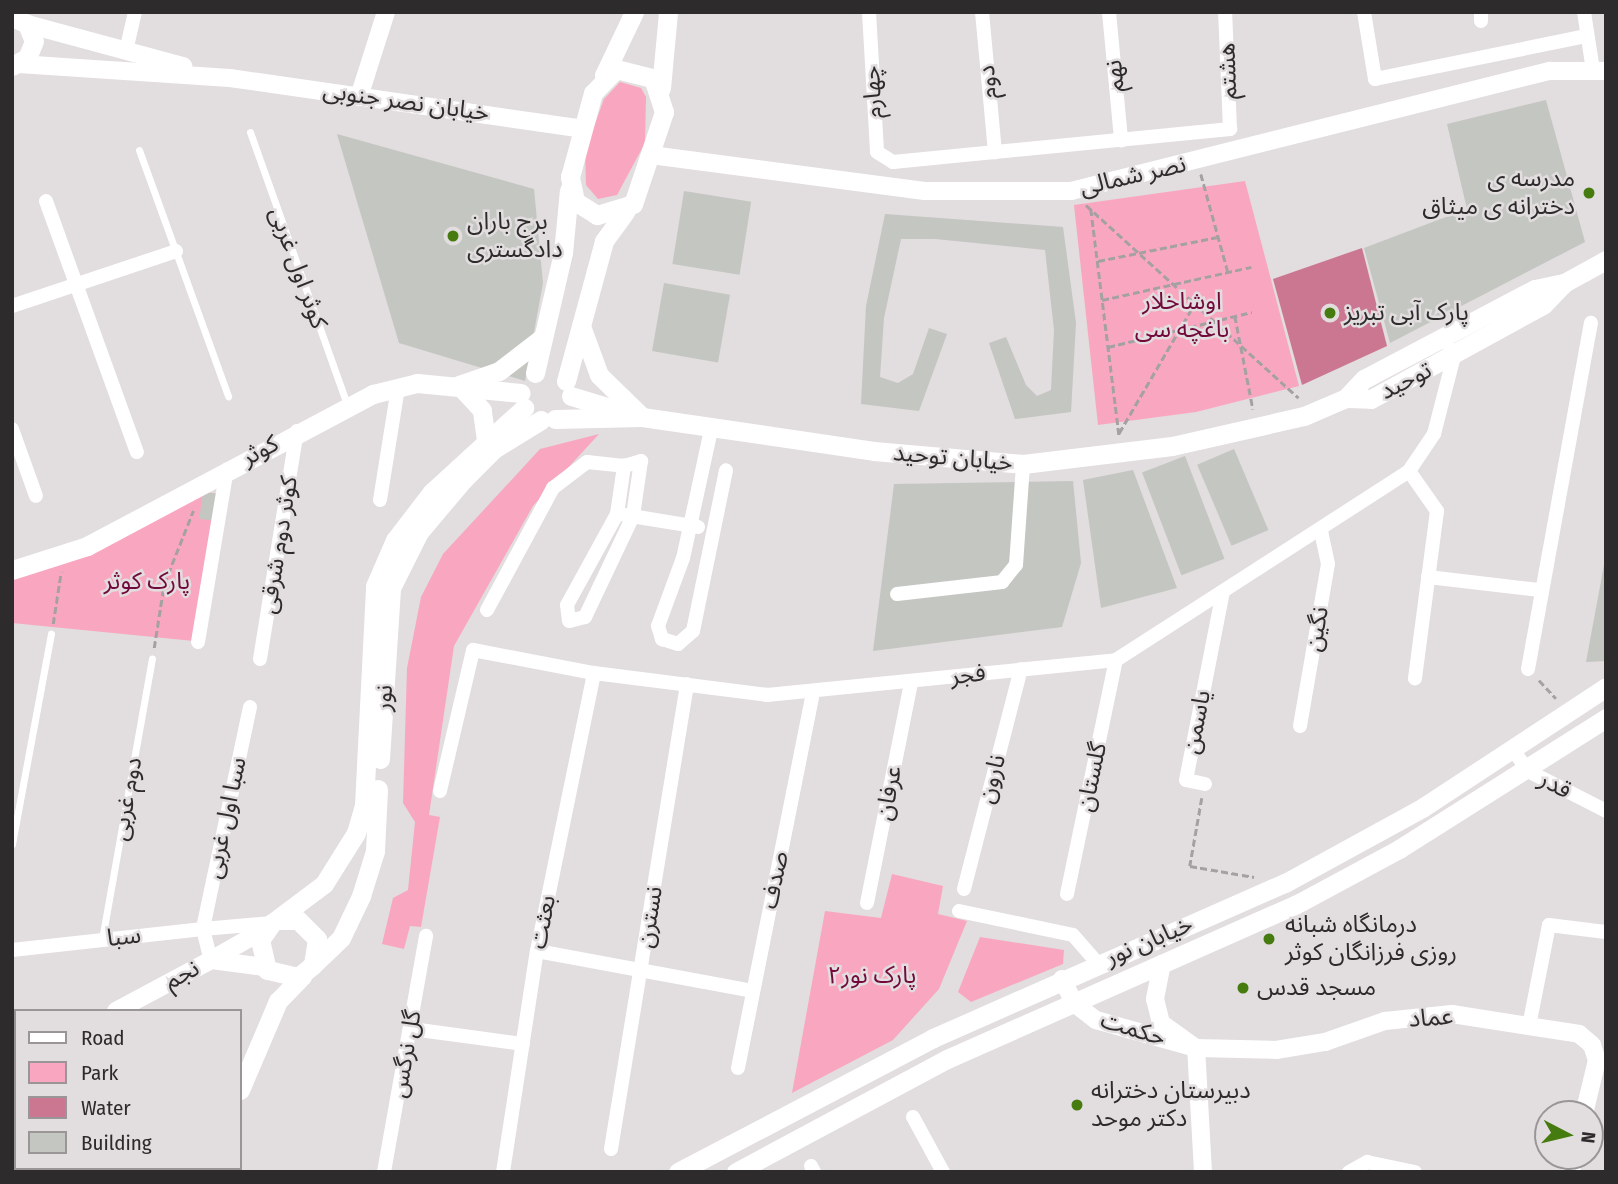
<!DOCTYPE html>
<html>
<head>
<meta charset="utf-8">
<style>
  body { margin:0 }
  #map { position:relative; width:1618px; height:1184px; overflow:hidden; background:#e2ddde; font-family:"Fira Sans Condensed","Noto Sans Arabic",sans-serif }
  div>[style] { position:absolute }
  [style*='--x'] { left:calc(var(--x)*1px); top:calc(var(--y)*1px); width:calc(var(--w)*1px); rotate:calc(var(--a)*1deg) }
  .green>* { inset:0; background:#f9a7c0 }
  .water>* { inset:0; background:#cb7792 }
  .building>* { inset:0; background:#c4c6c2; transform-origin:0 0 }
  .path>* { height:2.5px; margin-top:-1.25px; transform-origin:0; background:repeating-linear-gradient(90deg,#a5a1a2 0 7px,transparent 0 10.5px) }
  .service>* { height:7px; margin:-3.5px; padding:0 3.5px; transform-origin:3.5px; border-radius:3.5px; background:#fff }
  .minor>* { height:14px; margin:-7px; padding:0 7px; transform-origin:7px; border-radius:7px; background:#fff }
  .tertiary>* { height:18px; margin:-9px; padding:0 9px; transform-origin:9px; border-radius:9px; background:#fff }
  .secondary>* { height:19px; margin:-9.5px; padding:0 9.5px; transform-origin:9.5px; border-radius:9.5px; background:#fff }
  .dots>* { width:19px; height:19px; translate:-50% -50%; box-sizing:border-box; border:4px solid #e2ddde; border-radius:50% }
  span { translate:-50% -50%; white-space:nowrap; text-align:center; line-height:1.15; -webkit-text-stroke:5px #e2ddde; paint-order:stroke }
  .street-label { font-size:24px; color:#2d2b2c }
  .poi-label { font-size:24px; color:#2d2b2c }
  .right { translate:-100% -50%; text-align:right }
  .left { translate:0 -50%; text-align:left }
  .park-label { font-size:24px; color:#71093b }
  .frame { position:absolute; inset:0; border:14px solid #2d2b2c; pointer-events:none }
  .legend { position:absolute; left:14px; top:1009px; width:228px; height:161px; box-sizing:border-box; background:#e2ddde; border:2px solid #9a9697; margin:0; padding:9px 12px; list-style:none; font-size:21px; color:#2d2b2c }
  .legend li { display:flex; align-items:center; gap:14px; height:35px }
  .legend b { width:35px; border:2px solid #9a9697 }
  .north { position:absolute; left:1534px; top:1100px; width:70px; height:70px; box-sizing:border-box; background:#e2ddde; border:2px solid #9a9697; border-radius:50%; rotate:97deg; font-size:19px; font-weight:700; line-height:28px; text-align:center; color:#2d2b2c }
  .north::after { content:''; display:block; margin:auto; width:24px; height:32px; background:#467c0f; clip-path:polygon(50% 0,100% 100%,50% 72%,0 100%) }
</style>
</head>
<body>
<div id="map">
  <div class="green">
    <div style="clip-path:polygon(620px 82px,641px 88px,646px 97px,645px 143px,617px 195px,598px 199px,586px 185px,585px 151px,604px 99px)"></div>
    <div style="clip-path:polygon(1245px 181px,1299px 386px,1196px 412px,1098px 425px,1074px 205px)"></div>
    <div style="clip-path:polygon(599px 434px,533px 506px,454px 646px,429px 815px,440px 817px,421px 927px,410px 926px,404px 949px,382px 944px,393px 898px,408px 890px,415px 822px,403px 803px,407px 668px,421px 597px,443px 554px,540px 449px)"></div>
    <div style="clip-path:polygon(201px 491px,218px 494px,194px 641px,12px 623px,12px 572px)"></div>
    <div style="clip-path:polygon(892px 874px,943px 886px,938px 914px,967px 921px,939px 989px,893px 1040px,792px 1093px,825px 911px,881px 918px)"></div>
    <div style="clip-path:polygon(980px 937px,1064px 950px,1063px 964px,971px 1002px,958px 992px)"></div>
  </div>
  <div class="water">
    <div style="clip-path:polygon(1362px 248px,1387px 346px,1302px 385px,1273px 279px)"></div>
  </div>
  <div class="building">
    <div style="clip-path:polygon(1546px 100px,1585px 242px,1390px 343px,1364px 248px,1467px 209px,1447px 124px)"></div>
    <div style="clip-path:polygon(337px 134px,534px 189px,543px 283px,525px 381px,399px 343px)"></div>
    <div style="left:684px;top:191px;width:68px;height:74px;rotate:9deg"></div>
    <div style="clip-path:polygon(885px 214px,1063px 227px,1076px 323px,1071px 412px,1015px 419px,989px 343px,1006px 337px,1026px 385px,1037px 396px,1051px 390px,1054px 330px,1045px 250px,935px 239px,901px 239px,884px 318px,880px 377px,898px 383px,913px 374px,929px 328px,947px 334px,919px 411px,861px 404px,866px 306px)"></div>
    <div style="left:664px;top:283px;width:67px;height:69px;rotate:10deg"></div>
    <div style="left:1234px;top:449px;width:88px;height:40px;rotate:67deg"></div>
    <div style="left:1185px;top:456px;width:110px;height:46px;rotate:69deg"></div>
    <div style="clip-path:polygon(1133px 470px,1177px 588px,1101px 608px,1083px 480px)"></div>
    <div style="clip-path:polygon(1073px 481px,1081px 563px,1062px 627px,873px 651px,894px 484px)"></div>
    <div style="left:203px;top:492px;width:15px;height:27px;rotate:8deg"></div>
    <div style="clip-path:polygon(1604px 565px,1606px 661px,1586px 662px)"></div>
  </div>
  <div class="path">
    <div style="--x:1201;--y:174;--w:102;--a:74.6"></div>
    <div style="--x:1086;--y:205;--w:287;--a:42.2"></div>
    <div style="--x:1091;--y:209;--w:228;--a:82.9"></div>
    <div style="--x:1098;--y:261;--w:122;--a:-11.3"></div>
    <div style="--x:1102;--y:300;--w:153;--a:-12.5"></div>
    <div style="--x:1235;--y:316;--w:95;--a:79"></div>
    <div style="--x:1108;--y:347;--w:148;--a:-13.7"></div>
    <div style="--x:1119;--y:433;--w:151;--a:-59.7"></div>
    <div style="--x:53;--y:624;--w:53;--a:-81.3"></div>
    <div style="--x:154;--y:648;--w:65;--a:-81.1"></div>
    <div style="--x:164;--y:584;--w:79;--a:-68.3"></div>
    <div style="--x:1539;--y:680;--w:25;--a:47"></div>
    <div style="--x:1202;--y:798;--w:69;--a:100"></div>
    <div style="--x:1190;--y:866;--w:65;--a:9.8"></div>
  </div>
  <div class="service">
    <div style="--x:250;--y:132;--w:289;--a:70.4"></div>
    <div style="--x:139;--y:150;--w:262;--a:70.1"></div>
    <div style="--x:12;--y:844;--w:214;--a:-79.5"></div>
    <div style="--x:102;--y:939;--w:285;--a:-79.9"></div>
    <div style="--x:133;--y:1168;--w:4;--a:63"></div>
    <div style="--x:12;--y:1169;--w:4;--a:56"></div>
  </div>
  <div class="minor">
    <div style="--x:869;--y:12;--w:140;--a:86.7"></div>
    <div style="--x:877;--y:152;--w:19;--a:32"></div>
    <div style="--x:893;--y:162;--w:339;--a:-5.6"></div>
    <div style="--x:1230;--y:129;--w:117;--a:-92.4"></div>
    <div style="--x:982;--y:12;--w:141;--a:84.7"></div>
    <div style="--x:1109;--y:12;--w:129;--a:84.6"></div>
    <div style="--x:1364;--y:12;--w:68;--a:80.7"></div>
    <div style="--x:1375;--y:79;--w:216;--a:-11.5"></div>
    <div style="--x:1481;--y:12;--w:9;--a:90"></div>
    <div style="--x:1584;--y:12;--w:59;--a:81.2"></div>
    <div style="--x:126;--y:51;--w:40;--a:-77"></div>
    <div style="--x:46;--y:201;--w:267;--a:70.1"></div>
    <div style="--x:12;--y:306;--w:173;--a:-18.5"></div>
    <div style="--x:12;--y:429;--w:71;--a:70.3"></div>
    <div style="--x:711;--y:430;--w:131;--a:102.3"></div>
    <div style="--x:683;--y:558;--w:72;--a:110.2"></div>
    <div style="--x:658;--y:626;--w:14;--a:73"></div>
    <div style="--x:662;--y:639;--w:17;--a:17"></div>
    <div style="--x:678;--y:644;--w:20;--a:-41"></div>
    <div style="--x:693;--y:631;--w:164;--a:-78.4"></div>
    <div style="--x:641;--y:461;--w:56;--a:98.3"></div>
    <div style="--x:633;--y:516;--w:112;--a:115.4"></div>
    <div style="--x:585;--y:617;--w:16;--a:166"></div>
    <div style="--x:569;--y:621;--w:16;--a:-97"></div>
    <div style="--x:567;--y:605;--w:104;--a:-61.2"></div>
    <div style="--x:617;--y:514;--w:49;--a:-81.7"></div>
    <div style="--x:624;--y:466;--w:18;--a:-16"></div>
    <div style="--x:1409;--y:471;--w:49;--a:55"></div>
    <div style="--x:1437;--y:511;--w:169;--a:97.5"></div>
    <div style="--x:380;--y:500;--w:113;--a:-80.9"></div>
    <div style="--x:625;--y:515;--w:74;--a:9.3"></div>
    <div style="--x:1428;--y:577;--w:112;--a:6.7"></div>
    <div style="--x:897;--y:594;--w:106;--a:-6.5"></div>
    <div style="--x:1002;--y:582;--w:22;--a:-51"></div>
    <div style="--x:1016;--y:565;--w:101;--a:-86"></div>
    <div style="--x:487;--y:610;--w:139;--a:-61.6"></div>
    <div style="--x:553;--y:488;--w:43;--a:-37.4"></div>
    <div style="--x:587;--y:462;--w:37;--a:6"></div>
    <div style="--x:198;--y:642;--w:175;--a:-80.5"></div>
    <div style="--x:260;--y:659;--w:231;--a:-80.8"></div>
    <div style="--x:1528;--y:669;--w:352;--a:-79.7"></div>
    <div style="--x:250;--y:707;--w:227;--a:102"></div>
    <div style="--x:203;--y:929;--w:69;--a:-5"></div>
    <div style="--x:1300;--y:726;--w:164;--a:-80.2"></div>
    <div style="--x:1328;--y:564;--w:33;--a:-102"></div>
    <div style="--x:1513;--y:750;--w:26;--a:54"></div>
    <div style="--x:1528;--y:771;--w:88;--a:27.1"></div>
    <div style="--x:1205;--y:784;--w:19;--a:-168"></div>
    <div style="--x:1186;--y:780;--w:192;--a:-78.9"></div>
    <div style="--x:440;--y:791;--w:145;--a:-76.8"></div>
    <div style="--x:473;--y:650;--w:123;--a:10.8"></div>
    <div style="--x:594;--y:673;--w:174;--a:7.2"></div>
    <div style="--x:767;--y:695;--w:351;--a:-5.7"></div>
    <div style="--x:1116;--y:660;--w:349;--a:-32.8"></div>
    <div style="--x:1409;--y:471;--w:45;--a:-56"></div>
    <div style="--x:1434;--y:434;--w:81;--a:-75.6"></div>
    <div style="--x:1454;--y:356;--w:8;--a:-120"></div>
    <div style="--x:964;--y:889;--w:227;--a:-75.5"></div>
    <div style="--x:1067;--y:894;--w:239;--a:-78.2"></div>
    <div style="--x:867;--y:903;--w:224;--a:-78.7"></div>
    <div style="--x:959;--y:911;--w:116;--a:11.9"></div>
    <div style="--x:1073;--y:935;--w:37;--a:49"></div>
    <div style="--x:12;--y:950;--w:192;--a:-6.3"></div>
    <div style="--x:203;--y:929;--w:32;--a:76"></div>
    <div style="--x:537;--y:951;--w:219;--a:10.5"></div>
    <div style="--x:1529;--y:1026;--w:103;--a:-78.8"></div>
    <div style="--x:1549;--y:925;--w:57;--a:7"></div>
    <div style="--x:412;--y:1029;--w:112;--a:7.7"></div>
    <div style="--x:738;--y:1068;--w:382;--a:-78.7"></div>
    <div style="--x:913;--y:1117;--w:63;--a:61.4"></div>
    <div style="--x:611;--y:1149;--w:471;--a:-80.7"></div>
    <div style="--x:811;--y:1166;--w:7;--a:63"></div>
    <div style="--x:384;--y:1172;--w:240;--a:-79.9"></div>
    <div style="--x:503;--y:1172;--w:224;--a:-81.3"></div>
    <div style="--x:537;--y:951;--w:284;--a:-78.4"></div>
    <div style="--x:1349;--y:1172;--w:21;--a:-29"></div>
    <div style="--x:1367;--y:1162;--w:49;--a:11.8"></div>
  </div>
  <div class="tertiary">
    <div style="--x:27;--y:24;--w:162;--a:15.1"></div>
    <div style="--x:19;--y:64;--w:211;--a:3.8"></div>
    <div style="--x:230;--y:78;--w:356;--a:8.2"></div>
    <div style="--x:359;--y:97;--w:89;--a:-72.4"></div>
    <div style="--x:651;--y:155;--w:276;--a:7.5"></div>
    <div style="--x:925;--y:191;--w:146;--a:0"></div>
    <div style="--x:1071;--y:191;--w:494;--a:-14.1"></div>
    <div style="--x:1550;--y:71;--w:56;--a:0"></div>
    <div style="--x:265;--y:967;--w:54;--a:-172.6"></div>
    <div style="--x:211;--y:960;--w:64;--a:-29.7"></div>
    <div style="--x:1062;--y:979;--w:27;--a:63"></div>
    <div style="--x:1074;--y:1003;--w:28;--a:38"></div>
    <div style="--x:1096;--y:1020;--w:104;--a:15.6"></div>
    <div style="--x:1196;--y:1048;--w:43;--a:-144.5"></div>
    <div style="--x:1161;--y:1023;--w:25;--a:-104"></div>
    <div style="--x:1155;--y:999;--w:36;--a:-79"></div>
    <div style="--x:116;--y:1011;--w:108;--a:-28.2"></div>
    <div style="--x:12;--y:1066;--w:4;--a:-27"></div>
    <div style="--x:1203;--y:1172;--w:124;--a:-93.2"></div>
    <div style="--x:1196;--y:1048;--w:80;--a:1.4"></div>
    <div style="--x:1276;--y:1050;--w:50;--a:-9.3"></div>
    <div style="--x:1325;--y:1042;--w:64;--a:-19.3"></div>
    <div style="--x:1385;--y:1021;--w:67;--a:-6"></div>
    <div style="--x:1452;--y:1014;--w:129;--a:8.9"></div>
    <div style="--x:1579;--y:1034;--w:17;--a:40"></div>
    <div style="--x:1592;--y:1045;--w:16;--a:72"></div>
    <div style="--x:1597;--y:1060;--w:56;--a:103.5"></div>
    <div style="--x:1571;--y:1172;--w:16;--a:-79"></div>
  </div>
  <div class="secondary">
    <div style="--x:12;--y:17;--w:17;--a:25"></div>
    <div style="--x:27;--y:24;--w:18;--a:68"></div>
    <div style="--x:34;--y:41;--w:18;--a:112"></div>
    <div style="--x:27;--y:58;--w:17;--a:152"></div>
    <div style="--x:616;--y:69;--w:38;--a:14"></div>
    <div style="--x:653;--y:78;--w:36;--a:72"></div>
    <div style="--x:664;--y:112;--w:97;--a:108.6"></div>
    <div style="--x:633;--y:204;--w:38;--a:163"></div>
    <div style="--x:597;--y:215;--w:26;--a:-148"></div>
    <div style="--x:575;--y:201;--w:25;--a:-102"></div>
    <div style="--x:570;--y:177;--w:87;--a:-74.7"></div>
    <div style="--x:593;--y:93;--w:33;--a:-46"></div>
    <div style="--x:604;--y:75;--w:70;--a:-64.5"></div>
    <div style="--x:661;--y:88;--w:76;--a:-84.7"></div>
    <div style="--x:581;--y:326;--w:52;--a:69.8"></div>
    <div style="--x:599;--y:375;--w:60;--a:44.3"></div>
    <div style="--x:535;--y:373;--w:123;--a:-76.9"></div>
    <div style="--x:563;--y:253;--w:63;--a:-84.6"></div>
    <div style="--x:566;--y:381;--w:145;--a:-74.8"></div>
    <div style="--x:604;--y:241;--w:36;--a:-54"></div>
    <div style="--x:571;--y:396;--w:45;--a:16.8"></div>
    <div style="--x:1346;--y:398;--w:26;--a:-47"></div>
    <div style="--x:1364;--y:379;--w:193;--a:-27.8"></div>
    <div style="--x:1535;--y:289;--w:30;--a:-12"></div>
    <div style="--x:555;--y:419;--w:87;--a:-1.3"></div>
    <div style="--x:642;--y:417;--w:234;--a:8.3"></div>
    <div style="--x:874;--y:451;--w:150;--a:5"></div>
    <div style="--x:1023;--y:464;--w:150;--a:-6.9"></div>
    <div style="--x:1172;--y:446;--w:135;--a:-12.8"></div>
    <div style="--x:1304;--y:416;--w:46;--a:-23.2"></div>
    <div style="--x:1346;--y:398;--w:25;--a:2"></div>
    <div style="--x:1371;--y:399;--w:196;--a:-28.7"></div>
    <div style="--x:1543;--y:305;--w:30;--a:-46"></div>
    <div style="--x:1564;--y:283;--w:48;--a:-28.7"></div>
    <div style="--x:486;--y:440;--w:30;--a:-98"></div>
    <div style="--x:482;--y:410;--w:34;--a:-133"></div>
    <div style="--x:459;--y:385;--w:42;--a:-19.3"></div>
    <div style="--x:499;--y:371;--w:54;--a:-37.5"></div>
    <div style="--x:12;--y:570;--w:79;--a:-17.7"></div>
    <div style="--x:87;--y:546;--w:324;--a:-28"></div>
    <div style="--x:373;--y:394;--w:45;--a:-14"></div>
    <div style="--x:417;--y:383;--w:104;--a:5.5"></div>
    <div style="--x:380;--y:759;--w:171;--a:-86.3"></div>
    <div style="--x:391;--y:588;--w:63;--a:-63.4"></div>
    <div style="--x:419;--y:532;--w:68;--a:-49.8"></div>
    <div style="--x:463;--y:480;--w:44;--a:-45"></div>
    <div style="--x:494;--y:449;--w:55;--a:-31.7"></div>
    <div style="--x:280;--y:920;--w:18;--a:0"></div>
    <div style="--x:298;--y:920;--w:27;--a:45"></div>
    <div style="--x:317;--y:939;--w:26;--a:99"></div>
    <div style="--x:313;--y:965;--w:19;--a:141"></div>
    <div style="--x:298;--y:977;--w:32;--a:-167"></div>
    <div style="--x:267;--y:970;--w:31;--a:-103"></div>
    <div style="--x:260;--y:940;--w:21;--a:-55"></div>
    <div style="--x:272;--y:923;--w:65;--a:-36.9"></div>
    <div style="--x:324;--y:884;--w:60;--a:-57.9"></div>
    <div style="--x:356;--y:833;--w:29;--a:-74"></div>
    <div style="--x:364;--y:805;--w:219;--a:-87.1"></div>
    <div style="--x:375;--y:586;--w:50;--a:-66.5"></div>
    <div style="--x:395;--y:540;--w:61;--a:-52.4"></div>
    <div style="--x:432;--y:492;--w:125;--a:-42.4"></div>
    <div style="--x:314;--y:964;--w:37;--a:-44"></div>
    <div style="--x:341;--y:938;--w:47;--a:-64.5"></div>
    <div style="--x:361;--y:896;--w:47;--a:-72.7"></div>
    <div style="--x:375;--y:851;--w:62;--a:-87.2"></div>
    <div style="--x:240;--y:1090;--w:97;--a:-66.9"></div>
    <div style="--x:278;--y:1001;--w:35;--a:-46"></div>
    <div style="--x:204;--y:1172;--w:4;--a:-76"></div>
    <div style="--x:678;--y:1172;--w:288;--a:-27.7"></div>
    <div style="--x:933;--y:1038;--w:385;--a:-23.8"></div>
    <div style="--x:1285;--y:883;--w:156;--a:-28.7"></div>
    <div style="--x:1422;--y:808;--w:220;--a:-33.3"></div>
    <div style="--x:736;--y:1172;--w:239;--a:-28.2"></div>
    <div style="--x:947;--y:1059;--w:383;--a:-23.9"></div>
    <div style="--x:1297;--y:904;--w:116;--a:-28.3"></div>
    <div style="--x:1399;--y:849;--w:245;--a:-32.3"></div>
  </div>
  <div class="dots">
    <div style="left:1589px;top:193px;background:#467c0f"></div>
    <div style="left:453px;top:236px;background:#467c0f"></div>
    <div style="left:1330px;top:313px;background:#467c0f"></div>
    <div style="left:1269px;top:939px;background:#467c0f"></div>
    <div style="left:1243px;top:988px;background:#467c0f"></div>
    <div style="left:1077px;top:1105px;background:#467c0f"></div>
  </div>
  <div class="street-label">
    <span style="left:1228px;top:71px;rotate:-92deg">هشتم</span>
    <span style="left:1115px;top:76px;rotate:-95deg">نهم</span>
    <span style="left:988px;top:82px;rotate:-95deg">دوم</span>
    <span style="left:873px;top:92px;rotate:-93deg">چهارم</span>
    <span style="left:406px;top:102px;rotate:8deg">خیابان نصر جنوبی</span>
    <span style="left:1133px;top:176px;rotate:-13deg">نصر شمالی</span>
    <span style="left:298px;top:268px;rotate:70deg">کوثر اول غربی</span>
    <span style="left:1406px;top:381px;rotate:-27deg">توحید</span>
    <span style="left:260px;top:451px;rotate:-28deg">کوثر</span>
    <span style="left:953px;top:458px;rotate:5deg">خیابان توحید</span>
    <span style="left:279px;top:545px;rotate:-81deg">کوثر دوم شرقی</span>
    <span style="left:1317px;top:629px;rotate:-80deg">نگین</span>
    <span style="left:968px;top:675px;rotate:-7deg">فجر</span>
    <span style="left:384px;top:698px;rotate:-86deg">نور</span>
    <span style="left:1197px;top:722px;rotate:-79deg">یاسمن</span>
    <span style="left:1092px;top:777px;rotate:-78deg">گلستان</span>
    <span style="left:992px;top:779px;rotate:-75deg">نارون</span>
    <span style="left:1555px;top:785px;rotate:28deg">قدر</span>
    <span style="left:889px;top:793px;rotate:-79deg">عرفان</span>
    <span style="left:127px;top:799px;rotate:-80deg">دوم غربی</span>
    <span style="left:226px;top:818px;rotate:-78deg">سبا اول غربی</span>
    <span style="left:775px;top:880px;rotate:-78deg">صدف</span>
    <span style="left:650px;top:917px;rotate:-81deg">نسترن</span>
    <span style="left:543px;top:922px;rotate:-79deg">بعثت</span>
    <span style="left:124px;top:937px;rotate:-6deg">سبا</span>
    <span style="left:1149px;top:941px;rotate:-23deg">خیابان نور</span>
    <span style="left:182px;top:975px;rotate:-28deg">نجم</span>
    <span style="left:1431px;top:1018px;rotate:-4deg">عماد</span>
    <span style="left:1133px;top:1029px;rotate:17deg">حکمت</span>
    <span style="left:406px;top:1054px;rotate:-80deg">گل نرگس</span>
  </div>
  <div class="poi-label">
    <span class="right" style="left:1575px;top:193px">مدرسه ی<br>دخترانه ی میثاق</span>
    <span class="left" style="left:467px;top:236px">برج باران<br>دادگستری</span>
    <span class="left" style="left:1344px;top:313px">پارک آبی تبریز</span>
    <span class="left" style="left:1285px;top:939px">درمانگاه شبانه<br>روزی فرزانگان کوثر</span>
    <span class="left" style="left:1257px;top:988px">مسجد قدس</span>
    <span class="left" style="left:1091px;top:1105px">دبیرستان دخترانه<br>دکتر موحد</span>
  </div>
  <div class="park-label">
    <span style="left:1182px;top:316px">اوشاخلار<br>باغچه سی</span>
    <span style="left:147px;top:582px">پارک کوثر</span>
    <span style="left:872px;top:976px">پارک نور۲</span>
  </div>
  <div class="frame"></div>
  <ul class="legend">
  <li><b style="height:9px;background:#fff"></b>Road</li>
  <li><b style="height:19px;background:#f9a7c0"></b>Park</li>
  <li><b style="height:19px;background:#cb7792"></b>Water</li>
  <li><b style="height:19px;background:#c4c6c2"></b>Building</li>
  </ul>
  <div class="north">N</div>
</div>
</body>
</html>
